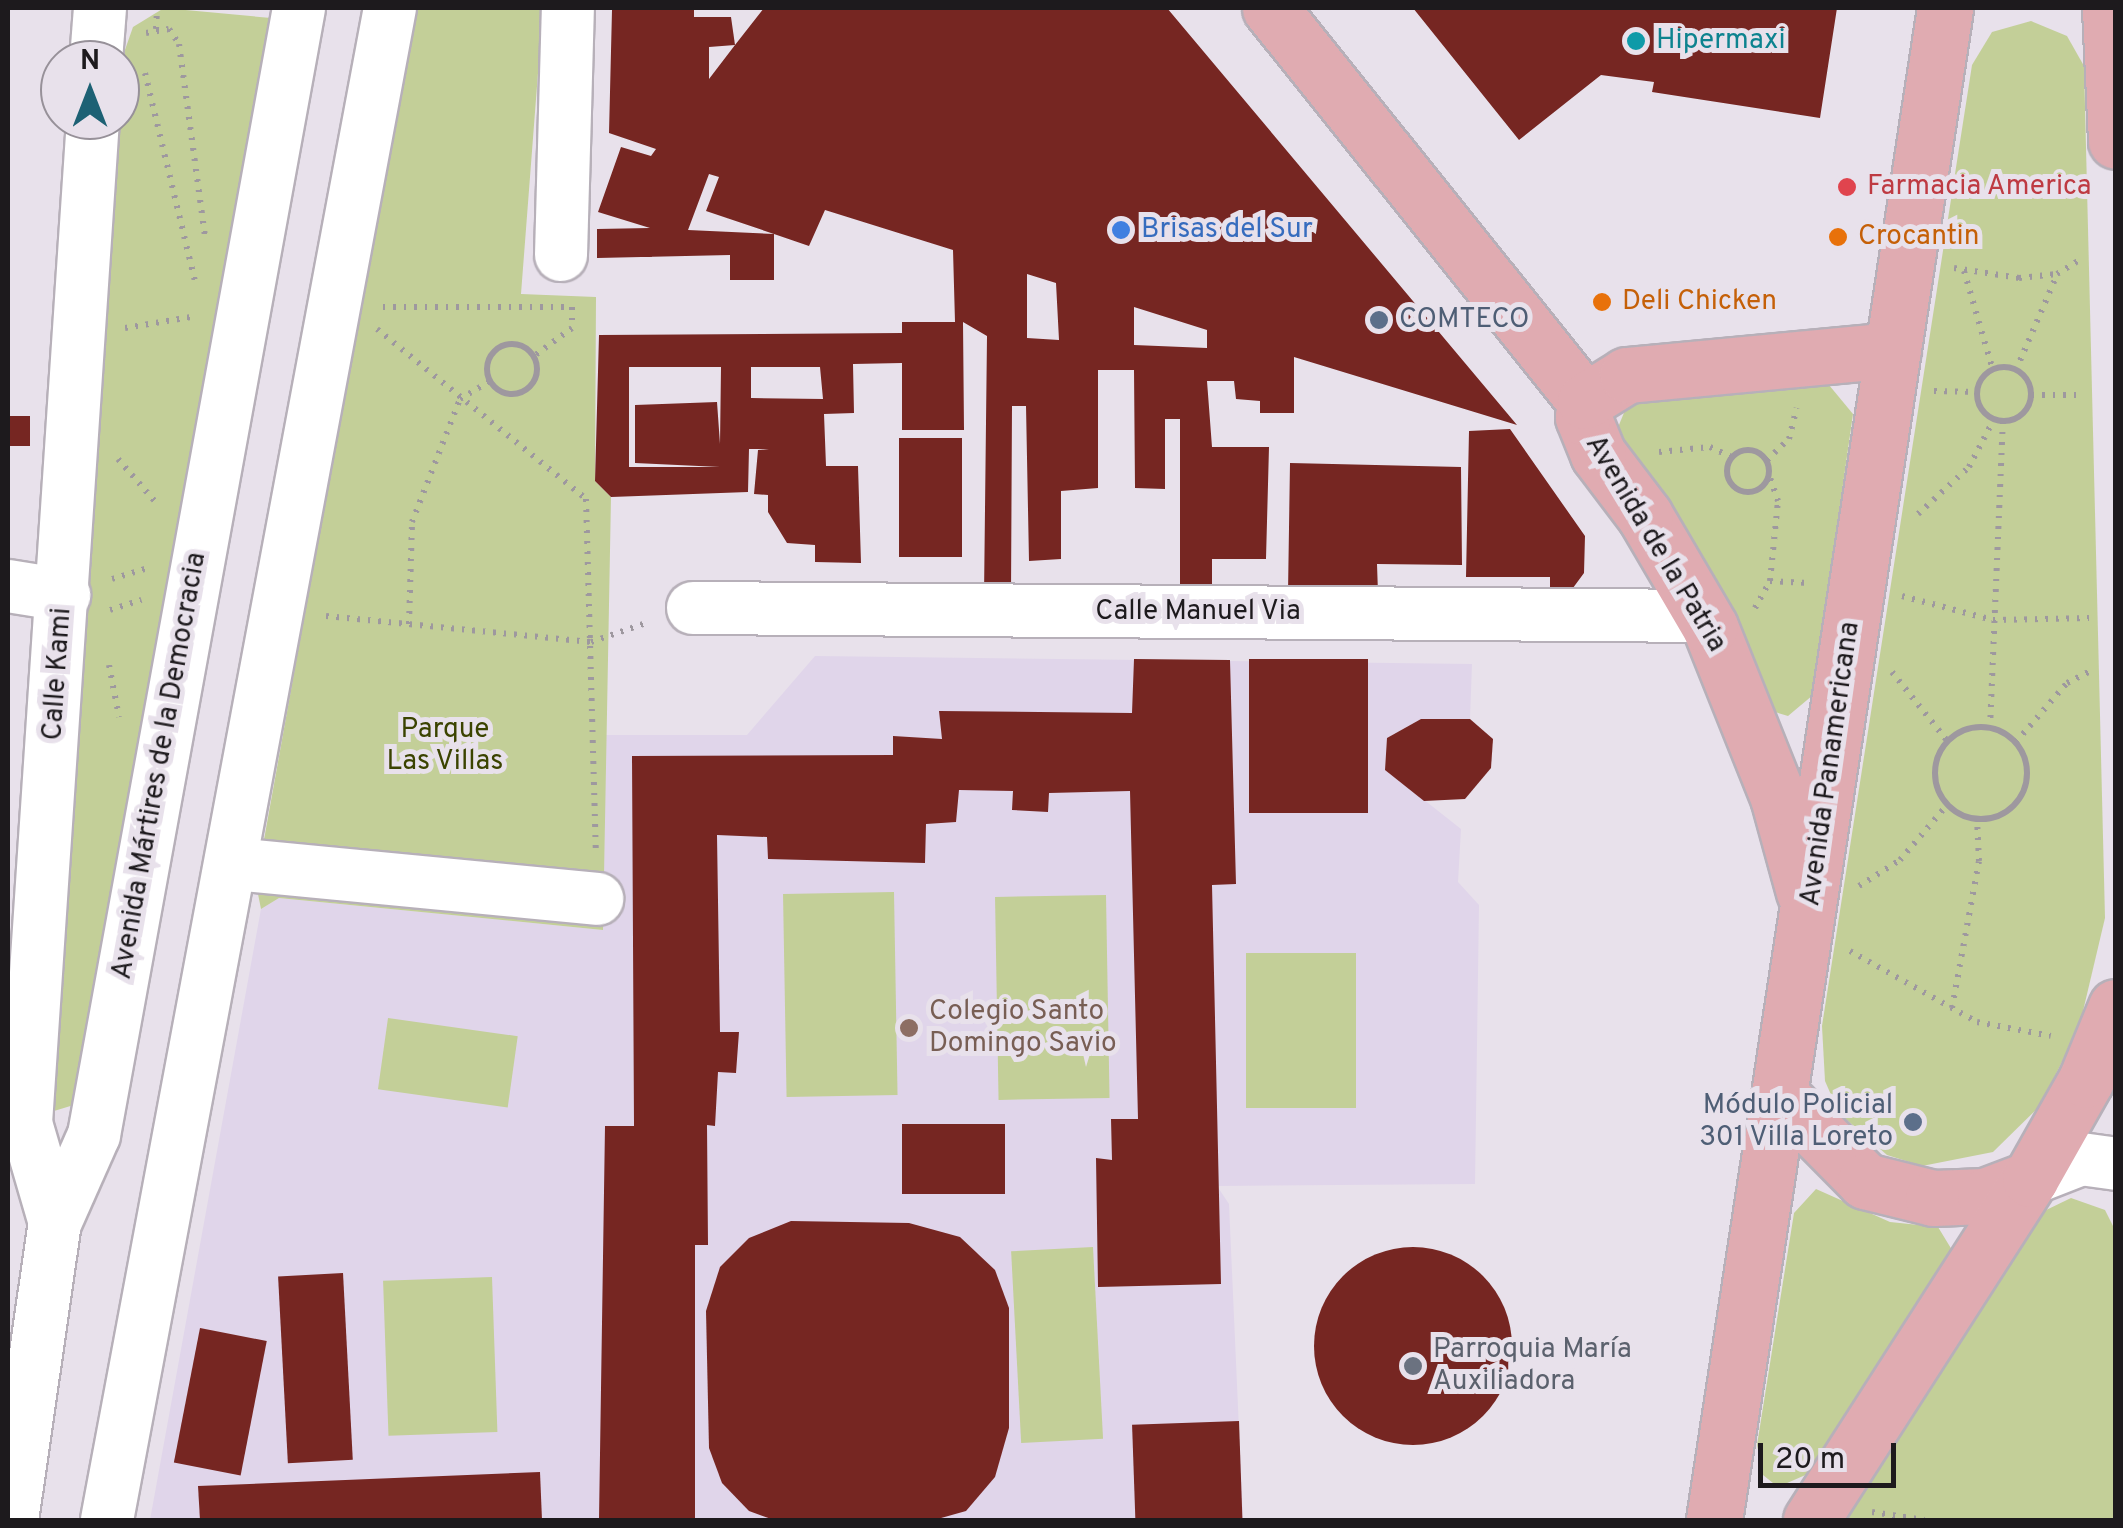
<!DOCTYPE html>
<html>
<head>
<meta charset="utf-8">
<style>
  body { margin:0 }
  #map { position:relative; width:2123px; height:1528px; overflow:hidden; background:#e8e1eb; font-family:Overpass,sans-serif }
  div>[style] { position:absolute }
  [style*='--x'] { left:calc(var(--x)*1px); top:calc(var(--y)*1px); width:calc(var(--w)*1px); rotate:calc(var(--a)*1deg) }
  .education>* { inset:0; background:#e0d5ea }
  .green>* { inset:0; background:#c3cf98; transform-origin:0 0 }
  .building>* { inset:0; background:#762622; transform-origin:0 0 }
  .round { border-radius:50% }
  .path>* { height:6px; margin-top:-3px; transform-origin:0; background:repeating-linear-gradient(90deg,#9e989f 0 2.5px,transparent 0 10.5px) }
  .path>.ring { margin:-3px; padding:0; box-sizing:content-box; background:none; border:6px solid #9e989f; border-radius:50% }
  .roads { filter:drop-shadow(2px 0 #b7b0b9) drop-shadow(-2px 0 #b7b0b9) drop-shadow(0 2px #b7b0b9) drop-shadow(0 -2px #b7b0b9) }
  .minor>* { height:52px; margin:-26px; padding:0 26px; transform-origin:26px; border-radius:26px; background:#fff }
  .major>* { height:55px; margin:-27.5px; padding:0 27.5px; transform-origin:27.5px; border-radius:27.5px; background:#e0abb1 }
  .dots>* { width:28px; height:28px; translate:-50% -50%; box-sizing:border-box; border:5px solid #e8e1eb; border-radius:50% }
  span { translate:-50% -50%; white-space:nowrap; text-align:center; line-height:1.15; -webkit-text-stroke:10px #e8e1eb; paint-order:stroke }
  .culture-label { font-size:28px; color:#0d838f }
  .left { translate:0 -50%; text-align:left }
  .health-label { font-size:28px; color:#be3a42 }
  .shop-label { font-size:28px; color:#366cbe }
  .food-label { font-size:28px; color:#c56008 }
  .service-label { font-size:28px; color:#4e5e75 }
  .right { translate:-100% -50%; text-align:right }
  .street-label { font-size:28px; color:#1d1a1d }
  .park-label { font-size:28px; color:#3b4300 }
  .education-label { font-size:28px; color:#785e54 }
  .worship-label { font-size:28px; color:#5b616d }
  .frame { position:absolute; inset:0; border:10px solid #1d1a1d; pointer-events:none }
  .north { position:absolute; left:40px; top:40px; width:100px; height:100px; box-sizing:border-box; background:#e8e1eb; border:2px solid #979199; border-radius:50%; rotate:0deg; font-size:28px; font-weight:700; line-height:40px; text-align:center; color:#1d1a1d }
  .north::after { content:''; display:block; margin:auto; width:35px; height:45px; background:#1d6174; clip-path:polygon(50% 0,100% 100%,50% 72%,0 100%) }
  .scale { position:absolute; left:1758px; top:1443px; width:138px; height:45px; box-sizing:border-box; border:5px solid #1d1a1d; border-top:0; padding-left:12px; font-size:30px; line-height:35px; white-space:nowrap; color:#1d1a1d; -webkit-text-stroke:8px #e8e1eb; paint-order:stroke }
</style>
</head>
<body>
<div id="map">
  <div class="education">
    <div style="clip-path:polygon(815px 656px,1472px 664px,1470px 719px,1421px 719px,1387px 738px,1385px 769px,1461px 829px,1458px 882px,1479px 905px,1475px 1184px,1217px 1186px,1229px 1204px,1243px 1520px,150px 1520px,261px 909px,279px 898px,603px 930px,606px 735px,747px 735px)"></div>
  </div>
  <div class="green">
    <div style="clip-path:polygon(164px 8px,271px 18px,77px 1104px,54px 1111px,47px 1100px,120px 64px,133px 27px)"></div>
    <div style="clip-path:polygon(414px 8px,543px 8px,521px 294px,596px 297px,595px 481px,611px 497px,603px 930px,279px 898px,261px 909px,256px 884px)"></div>
    <div style="clip-path:polygon(2031px 21px,2067px 36px,2084px 66px,2105px 918px,2079px 1028px,2040px 1106px,1993px 1152px,1922px 1166px,1887px 1155px,1839px 1113px,1825px 1081px,1822px 1026px,1972px 65px,1992px 32px)"></div>
    <div style="clip-path:polygon(1824px 379px,1853px 414px,1813px 695px,1788px 716px,1772px 711px,1614px 437px,1628px 403px,1650px 395px)"></div>
    <div style="left:894px;top:892px;width:203px;height:111px;rotate:89deg"></div>
    <div style="left:1106px;top:895px;width:203px;height:111px;rotate:89deg"></div>
    <div style="left:1246px;top:953px;width:110px;height:155px"></div>
    <div style="left:388px;top:1018px;width:131px;height:72px;rotate:8deg"></div>
    <div style="clip-path:polygon(1816px 1189px,1890px 1222px,1938px 1227px,1952px 1250px,1810px 1473px,1778px 1487px,1763px 1475px,1757px 1445px,1794px 1213px)"></div>
    <div style="clip-path:polygon(2071px 1198px,2105px 1210px,2116px 1232px,2115px 1520px,1846px 1520px,2042px 1212px)"></div>
    <div style="left:1093px;top:1247px;width:192px;height:82px;rotate:87deg"></div>
    <div style="left:492px;top:1277px;width:155px;height:109px;rotate:88deg"></div>
  </div>
  <div class="building">
    <div style="clip-path:polygon(evenodd,694px 8px,694px 17px,731px 17px,735px 45px,764px 8px,1167px 8px,1517px 425px,1294px 357px,1294px 413px,1260px 413px,1260px 401px,1236px 399px,1234px 381px,1207px 381px,1212px 447px,1269px 447px,1266px 559px,1212px 559px,1212px 588px,1180px 587px,1180px 419px,1165px 419px,1165px 489px,1135px 488px,1134px 370px,1098px 370px,1098px 488px,1061px 491px,1061px 559px,1029px 561px,1026px 406px,1012px 406px,1011px 596px,984px 596px,987px 336px,963px 322px,964px 430px,902px 430px,902px 363px,853px 364px,854px 413px,824px 414px,826px 466px,858px 466px,861px 563px,815px 562px,815px 545px,787px 543px,768px 512px,768px 495px,754px 494px,758px 450px,769px 449px,749px 449px,748px 492px,611px 497px,595px 481px,599px 335px,902px 333px,902px 322px,955px 322px,953px 250px,825px 210px,809px 246px,774px 234px,774px 280px,730px 280px,730px 255px,597px 258px,597px 229px,650px 228px,598px 212px,621px 147px,651px 156px,656px 149px,609px 133px,612px 10px,694px 8px,735px 45px,709px 79px,709px 47px,735px 45px,694px 8px,709px 174px,719px 177px,706px 211px,774px 234px,688px 230px,709px 174px,694px 8px,1027px 274px,1056px 283px,1059px 340px,1027px 338px,1027px 274px,694px 8px,1134px 307px,1207px 330px,1207px 348px,1134px 345px,1134px 307px,694px 8px,629px 367px,721px 367px,720px 444px,717px 402px,635px 405px,635px 463px,720px 467px,629px 467px,629px 367px,694px 8px,751px 367px,820px 367px,823px 399px,751px 398px,751px 367px)"></div>
    <div style="clip-path:polygon(1413px 8px,1837px 8px,1820px 118px,1652px 92px,1654px 82px,1601px 75px,1519px 140px)"></div>
    <div style="left:8px;top:416px;width:22px;height:30px"></div>
    <div style="clip-path:polygon(1510px 429px,1585px 536px,1584px 573px,1570px 592px,1550px 593px,1550px 577px,1466px 577px,1469px 431px)"></div>
    <div style="left:962px;top:438px;width:119px;height:63px;rotate:90deg"></div>
    <div style="clip-path:polygon(1290px 463px,1461px 467px,1462px 565px,1377px 564px,1378px 593px,1288px 593px)"></div>
    <div style="clip-path:polygon(1134px 659px,1230px 660px,1236px 884px,1212px 885px,1221px 1284px,1098px 1287px,1096px 1158px,1112px 1160px,1111px 1119px,1138px 1119px,1130px 791px,1049px 793px,1048px 812px,1012px 810px,1013px 791px,959px 790px,956px 822px,926px 824px,925px 863px,768px 859px,767px 837px,717px 835px,720px 1032px,739px 1032px,736px 1073px,718px 1072px,715px 1126px,707px 1125px,708px 1245px,695px 1245px,695px 1520px,599px 1520px,605px 1126px,634px 1126px,632px 756px,893px 755px,893px 736px,942px 739px,939px 711px,1132px 713px)"></div>
    <div style="left:1249px;top:659px;width:119px;height:154px"></div>
    <div style="clip-path:polygon(1421px 719px,1470px 719px,1493px 739px,1491px 768px,1465px 799px,1424px 801px,1385px 770px,1387px 738px)"></div>
    <div style="left:902px;top:1124px;width:103px;height:70px"></div>
    <div style="clip-path:polygon(791px 1221px,909px 1223px,960px 1237px,995px 1270px,1009px 1308px,1009px 1428px,995px 1477px,966px 1511px,934px 1520px,774px 1520px,749px 1511px,722px 1483px,709px 1448px,706px 1311px,720px 1267px,749px 1238px)"></div>
    <div class="round" style="left:1314px;top:1247px;width:198px;height:198px"></div>
    <div style="left:343px;top:1273px;width:187px;height:65px;rotate:87deg"></div>
    <div style="left:200px;top:1328px;width:68px;height:137px;rotate:11deg"></div>
    <div style="left:1239px;top:1421px;width:99px;height:107px;rotate:88deg"></div>
    <div style="clip-path:polygon(540px 1472px,542px 1520px,200px 1520px,198px 1486px)"></div>
  </div>
  <div class="path">
    <div style="--x:156;--y:29;--w:21;--a:-87"></div>
    <div style="--x:146;--y:33;--w:23;--a:-10"></div>
    <div style="--x:169;--y:29;--w:18;--a:56"></div>
    <div style="--x:179;--y:44;--w:195;--a:82.3"></div>
    <div style="--x:145;--y:73;--w:218;--a:76.5"></div>
    <div style="--x:1954;--y:268;--w:66;--a:8.7"></div>
    <div style="--x:2019;--y:278;--w:38;--a:-6"></div>
    <div style="--x:2057;--y:274;--w:25;--a:-32"></div>
    <div style="--x:1964;--y:271;--w:103;--a:73.7"></div>
    <div style="--x:383;--y:307;--w:189;--a:0"></div>
    <div style="--x:572;--y:307;--w:21;--a:90"></div>
    <div style="--x:572;--y:328;--w:47;--a:143.6"></div>
    <div style="--x:125;--y:328;--w:73;--a:-9.5"></div>
    <div style="--x:377;--y:329;--w:269;--a:39.1"></div>
    <div style="--x:586;--y:499;--w:353;--a:88.4"></div>
    <div class="ring" style="left:487px;top:344px;width:44px;height:44px"></div>
    <div class="ring" style="left:1977px;top:367px;width:48px;height:48px"></div>
    <div style="--x:2016;--y:370;--w:103;--a:-66.7"></div>
    <div style="--x:1934;--y:391;--w:43;--a:1.3"></div>
    <div style="--x:2032;--y:395;--w:49;--a:0"></div>
    <div class="ring" style="left:1727px;top:450px;width:36px;height:36px"></div>
    <div style="--x:1659;--y:452;--w:51;--a:-5.6"></div>
    <div style="--x:1710;--y:447;--w:23;--a:25"></div>
    <div style="--x:118;--y:459;--w:62;--a:48.9"></div>
    <div style="--x:1767;--y:460;--w:30;--a:-44"></div>
    <div style="--x:1789;--y:439;--w:32;--a:-76"></div>
    <div style="--x:1918;--y:514;--w:69;--a:-42.7"></div>
    <div style="--x:1969;--y:467;--w:54;--a:-62.5"></div>
    <div style="--x:112;--y:579;--w:38;--a:-17"></div>
    <div style="--x:1770;--y:581;--w:39;--a:3"></div>
    <div style="--x:1902;--y:596;--w:94;--a:14.8"></div>
    <div style="--x:1993;--y:620;--w:96;--a:-1.2"></div>
    <div style="--x:1755;--y:608;--w:31;--a:-61"></div>
    <div style="--x:1770;--y:581;--w:80;--a:-84.3"></div>
    <div style="--x:1778;--y:501;--w:28;--a:-109"></div>
    <div style="--x:110;--y:610;--w:33;--a:-18"></div>
    <div style="--x:326;--y:616;--w:266;--a:5.6"></div>
    <div style="--x:591;--y:642;--w:61;--a:-19"></div>
    <div style="--x:409;--y:624;--w:102;--a:-88.3"></div>
    <div style="--x:412;--y:522;--w:132;--a:-68.7"></div>
    <div style="--x:460;--y:399;--w:35;--a:-31"></div>
    <div style="--x:109;--y:665;--w:53;--a:79.1"></div>
    <div style="--x:1892;--y:672;--w:90;--a:51.3"></div>
    <div class="ring" style="left:1935px;top:727px;width:86px;height:86px"></div>
    <div style="--x:1990;--y:728;--w:307;--a:-87.6"></div>
    <div style="--x:2016;--y:742;--w:78;--a:-49.2"></div>
    <div style="--x:2067;--y:683;--w:28;--a:-27"></div>
    <div style="--x:1859;--y:886;--w:49;--a:-32.4"></div>
    <div style="--x:1900;--y:860;--w:74;--a:-49.4"></div>
    <div style="--x:1850;--y:951;--w:145;--a:29.2"></div>
    <div style="--x:1977;--y:1022;--w:75;--a:10.7"></div>
    <div style="--x:1952;--y:1008;--w:149;--a:-79.6"></div>
    <div style="--x:1979;--y:861;--w:42;--a:-92.7"></div>
    <div style="--x:1872;--y:1512;--w:53;--a:8.7"></div>
  </div>
  <div class="roads">
    <div class="minor">
      <div style="--x:96;--y:60;--w:52;--a:-85.6"></div>
      <div style="--x:561;--y:255;--w:247;--a:-88.4"></div>
      <div style="--x:8;--y:586;--w:57;--a:9.1"></div>
      <div style="--x:693;--y:608;--w:1011;--a:0.45"></div>
      <div style="--x:235;--y:864;--w:364;--a:5.5"></div>
      <div style="--x:2030;--y:1179;--w:55;--a:-21.4"></div>
      <div style="--x:2081;--y:1159;--w:35;--a:8"></div>
      <div style="--x:55;--y:1223;--w:104;--a:-106.2"></div>
      <div style="--x:26;--y:1123;--w:1005;--a:-86.18"></div>
      <div style="--x:12;--y:1520;--w:300;--a:-81.8"></div>
      <div style="--x:55;--y:1223;--w:96;--a:-66.1"></div>
      <div style="--x:94;--y:1135;--w:1145;--a:-79.69"></div>
      <div style="--x:107;--y:1520;--w:1538;--a:-79.4"></div>
    </div>
    <div class="major">
      <div style="--x:1270;--y:8;--w:504;--a:51.29"></div>
      <div style="--x:2110;--y:8;--w:133;--a:87.4"></div>
      <div style="--x:1804;--y:892;--w:98;--a:-105.3"></div>
      <div style="--x:1778;--y:797;--w:183;--a:-111.8"></div>
      <div style="--x:1710;--y:627;--w:129;--a:-120.4"></div>
      <div style="--x:1645;--y:516;--w:78;--a:-127.2"></div>
      <div style="--x:1598;--y:454;--w:40;--a:-112"></div>
      <div style="--x:1583;--y:417;--w:16;--a:-83"></div>
      <div style="--x:1585;--y:401;--w:49;--a:-31.8"></div>
      <div style="--x:1627;--y:375;--w:267;--a:-5.4"></div>
      <div style="--x:1783;--y:1098;--w:117;--a:45.3"></div>
      <div style="--x:1865;--y:1181;--w:70;--a:14"></div>
      <div style="--x:1933;--y:1198;--w:52;--a:-2.2"></div>
      <div style="--x:1985;--y:1196;--w:48;--a:-20.7"></div>
      <div style="--x:1714;--y:1520;--w:1530;--a:-81.31"></div>
      <div style="--x:1811;--y:1520;--w:405;--a:-57.3"></div>
      <div style="--x:2030;--y:1179;--w:114;--a:-60.5"></div>
      <div style="--x:2086;--y:1080;--w:79;--a:-67.7"></div>
    </div>
  </div>
  <div class="dots">
    <div style="left:1636px;top:41px;background:#0f9aa8"></div>
    <div style="left:1847px;top:187px;background:#e0444e"></div>
    <div style="left:1121px;top:230px;background:#3f7fe0"></div>
    <div style="left:1838px;top:237px;background:#e8710a"></div>
    <div style="left:1602px;top:302px;background:#e8710a"></div>
    <div style="left:1379px;top:320px;background:#5c6f8a"></div>
    <div style="left:909px;top:1028px;background:#8d6e63"></div>
    <div style="left:1913px;top:1122px;background:#5c6f8a"></div>
    <div style="left:1413px;top:1366px;background:#6b7280"></div>
  </div>
  <div class="culture-label">
    <span class="left" style="left:1656px;top:41px">Hipermaxi</span>
  </div>
  <div class="health-label">
    <span class="left" style="left:1867px;top:187px">Farmacia America</span>
  </div>
  <div class="shop-label">
    <span class="left" style="left:1141px;top:230px">Brisas del Sur</span>
  </div>
  <div class="food-label">
    <span class="left" style="left:1858px;top:237px">Crocantin</span>
    <span class="left" style="left:1622px;top:302px">Deli Chicken</span>
  </div>
  <div class="service-label">
    <span class="left" style="left:1399px;top:320px">COMTECO</span>
    <span class="right" style="left:1893px;top:1122px">Módulo Policial<br>301 Villa Loreto</span>
  </div>
  <div class="street-label">
    <span style="left:1655px;top:544px;rotate:59deg">Avenida de la Patria</span>
    <span style="left:1198px;top:612px">Calle Manuel Via</span>
    <span style="left:58px;top:674px;rotate:-86deg">Calle Kami</span>
    <span style="left:1831px;top:764px;rotate:-82deg">Avenida Panamericana</span>
    <span style="left:160px;top:766px;rotate:-80deg">Avenida Mártires de la Democracia</span>
  </div>
  <div class="park-label">
    <span style="left:445px;top:746px">Parque<br>Las Villas</span>
  </div>
  <div class="education-label">
    <span class="left" style="left:929px;top:1028px">Colegio Santo<br>Domingo Savio</span>
  </div>
  <div class="worship-label">
    <span class="left" style="left:1433px;top:1366px">Parroquia María<br>Auxiliadora</span>
  </div>
  <div class="frame"></div>
  <div class="north">N</div>
  <div class="scale">20 m</div>
</div>
</body>
</html>
